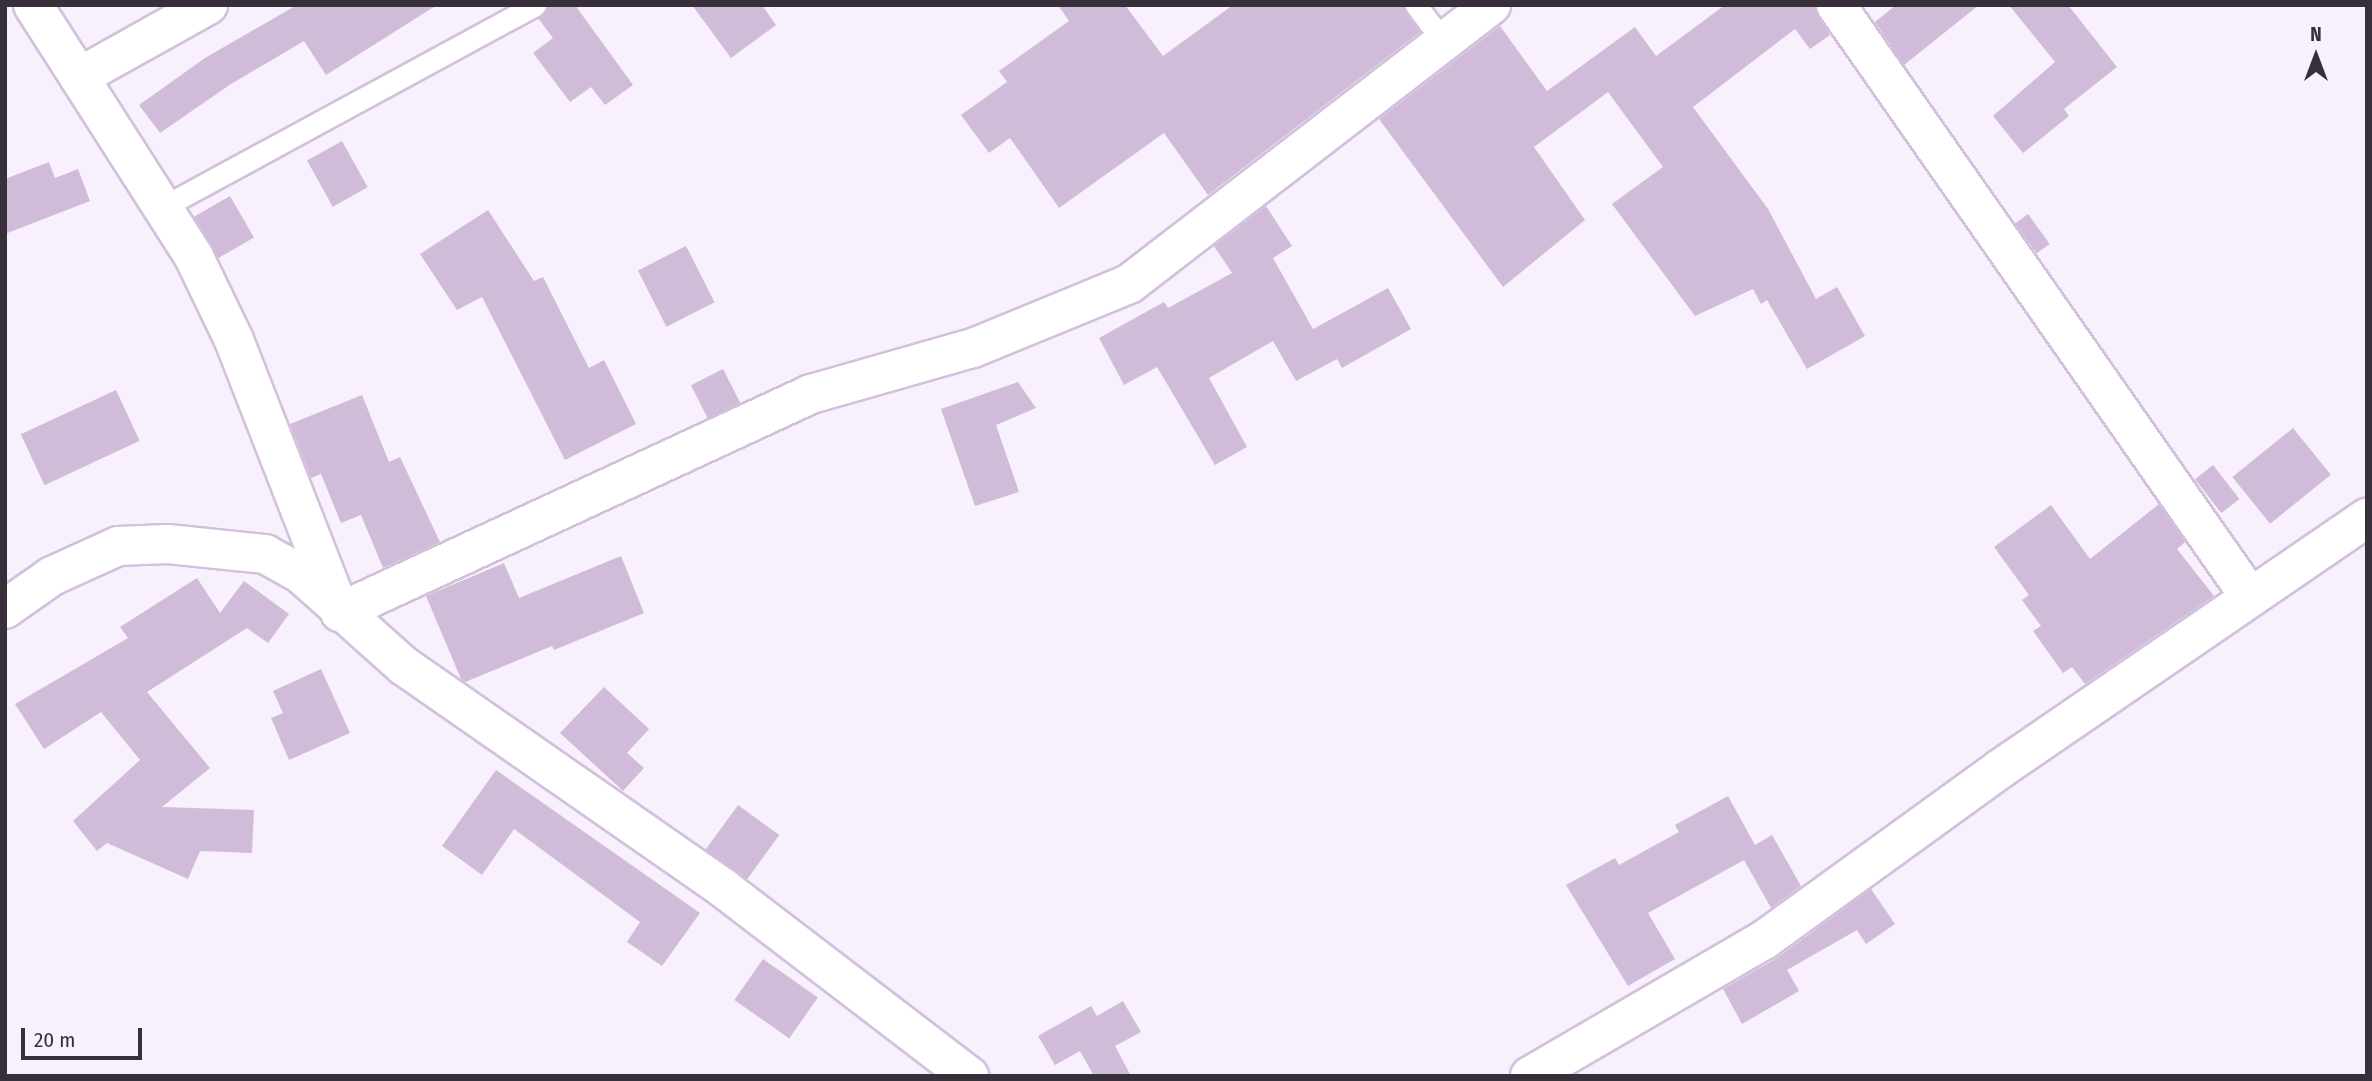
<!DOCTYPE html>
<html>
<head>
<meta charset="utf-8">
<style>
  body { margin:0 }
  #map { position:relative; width:2372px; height:1081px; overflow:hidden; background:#f8f0fc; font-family:"Fira Sans Condensed",sans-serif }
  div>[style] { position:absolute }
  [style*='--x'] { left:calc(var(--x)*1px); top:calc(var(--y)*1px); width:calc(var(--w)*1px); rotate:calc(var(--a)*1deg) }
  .building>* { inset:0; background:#d0bcd9; transform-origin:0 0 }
  .roads { filter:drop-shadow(2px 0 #d3c0dd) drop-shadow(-2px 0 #d3c0dd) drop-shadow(0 2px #d3c0dd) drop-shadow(0 -2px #d3c0dd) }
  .lane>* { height:21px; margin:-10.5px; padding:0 10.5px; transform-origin:10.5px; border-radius:10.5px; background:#fff }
  .street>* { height:38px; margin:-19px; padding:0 19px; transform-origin:19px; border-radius:19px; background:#fff }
  .secondary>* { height:38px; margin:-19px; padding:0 19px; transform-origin:19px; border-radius:19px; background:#fff }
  span { translate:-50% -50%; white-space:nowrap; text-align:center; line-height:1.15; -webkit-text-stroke:6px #f8f0fc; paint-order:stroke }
  .frame { position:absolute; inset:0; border:7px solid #372f3a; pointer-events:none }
  .north { position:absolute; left:2281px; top:21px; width:70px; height:70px; -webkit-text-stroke:5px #f8f0fc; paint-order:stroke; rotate:0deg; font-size:19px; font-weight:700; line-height:28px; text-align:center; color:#372f3a }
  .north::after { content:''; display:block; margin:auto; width:24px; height:32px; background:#372f3a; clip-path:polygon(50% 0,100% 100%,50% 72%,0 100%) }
  .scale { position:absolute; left:21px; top:1028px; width:121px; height:32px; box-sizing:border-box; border:4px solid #372f3a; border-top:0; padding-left:9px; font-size:21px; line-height:24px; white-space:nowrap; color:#372f3a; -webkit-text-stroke:5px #f8f0fc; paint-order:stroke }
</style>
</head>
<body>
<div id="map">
  <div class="building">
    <div style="clip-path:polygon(297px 5px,437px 5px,326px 75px,304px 41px,231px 84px,160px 133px,139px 105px,205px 58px)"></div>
    <div style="clip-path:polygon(548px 5px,575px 5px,633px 85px,605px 105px,591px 87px,570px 102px,533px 53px,553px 38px,538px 18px)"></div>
    <div style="clip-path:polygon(692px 5px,762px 5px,776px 25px,731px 58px)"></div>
    <div style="clip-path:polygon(1058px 5px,1125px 5px,1163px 56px,1233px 5px,1403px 5px,1420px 32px,1208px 195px,1164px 133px,1059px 208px,1010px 138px,989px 153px,961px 115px,1007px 82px,999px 71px,1069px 21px)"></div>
    <div style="clip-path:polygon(1725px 5px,1814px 5px,1830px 35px,1810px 49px,1795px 29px,1693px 107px,1768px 209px,1816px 299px,1837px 287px,1865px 336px,1807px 369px,1767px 300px,1761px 304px,1753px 289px,1695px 316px,1612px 204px,1663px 167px,1608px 92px,1534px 147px,1585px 220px,1503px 287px,1379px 119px,1500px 26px,1547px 91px,1635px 27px,1656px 56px)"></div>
    <div style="clip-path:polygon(1896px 5px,1979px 5px,1904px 65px,1875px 22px)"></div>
    <div style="clip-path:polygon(2009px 5px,2068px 5px,2117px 67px,2064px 109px,2069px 116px,2023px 153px,1993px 116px,2055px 62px)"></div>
    <div style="left:342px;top:141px;width:53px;height:40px;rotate:61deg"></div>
    <div style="clip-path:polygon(49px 162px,55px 178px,78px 169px,90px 201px,5px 234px,5px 179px)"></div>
    <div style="left:230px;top:196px;width:48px;height:42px;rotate:60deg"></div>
    <div style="clip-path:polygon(1266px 206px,1292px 246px,1273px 258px,1313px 329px,1388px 288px,1411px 329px,1342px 368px,1337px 359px,1296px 381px,1273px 341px,1209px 378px,1247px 447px,1215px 465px,1157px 367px,1124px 385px,1099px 338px,1164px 302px,1168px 308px,1232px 273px,1214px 246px)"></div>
    <div style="clip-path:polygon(488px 210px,534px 281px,543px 277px,589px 368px,604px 360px,636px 424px,565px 460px,482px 297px,457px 310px,420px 254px)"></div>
    <div style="left:2028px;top:214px;width:37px;height:16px;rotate:54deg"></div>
    <div style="left:686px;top:246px;width:63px;height:54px;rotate:63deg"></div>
    <div style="left:723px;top:369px;width:38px;height:36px;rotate:63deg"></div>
    <div style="clip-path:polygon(1018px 382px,1036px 408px,996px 425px,1019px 492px,975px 506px,941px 409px)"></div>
    <div style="left:116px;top:390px;width:56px;height:105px;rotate:65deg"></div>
    <div style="clip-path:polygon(362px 395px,389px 462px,400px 457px,440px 542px,383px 568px,361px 515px,341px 523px,321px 474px,311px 478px,290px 424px)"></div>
    <div style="left:2293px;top:428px;width:60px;height:78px;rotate:51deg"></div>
    <div style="left:2213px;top:465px;width:43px;height:23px;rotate:52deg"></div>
    <div style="clip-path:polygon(2159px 504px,2185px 542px,2177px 549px,2214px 596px,2085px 684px,2072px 667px,2063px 673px,2033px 631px,2041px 626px,2022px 600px,2029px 595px,1994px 547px,2051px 505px,2090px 559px)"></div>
    <div style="clip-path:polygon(621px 556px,644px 613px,554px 650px,552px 646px,465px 682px,461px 679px,426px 596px,504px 563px,519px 598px)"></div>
    <div style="clip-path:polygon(197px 578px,220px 613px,244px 581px,289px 614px,268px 643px,247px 628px,147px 692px,210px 768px,162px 807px,254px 810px,252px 853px,200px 851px,188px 879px,107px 843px,97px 851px,73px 821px,140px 760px,101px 712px,44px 749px,15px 704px,128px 638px,120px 627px)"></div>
    <div style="clip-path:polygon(321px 669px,350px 733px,289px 760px,271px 718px,283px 713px,273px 691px)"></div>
    <div style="clip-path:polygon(604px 687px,649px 729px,627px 753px,644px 768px,623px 791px,560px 733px)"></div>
    <div style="clip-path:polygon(496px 770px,700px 913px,662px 966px,627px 942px,640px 922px,514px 829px,482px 875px,442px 846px)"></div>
    <div style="clip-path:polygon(1728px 796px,1755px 845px,1772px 835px,1801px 886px,1771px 908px,1744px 860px,1648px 913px,1675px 959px,1628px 986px,1566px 885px,1615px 858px,1619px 865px,1679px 832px,1675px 825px)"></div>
    <div style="left:738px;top:805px;width:51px;height:55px;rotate:36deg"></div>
    <div style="clip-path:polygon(1871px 889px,1895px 924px,1866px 944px,1857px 930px,1787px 970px,1799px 991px,1742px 1024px,1723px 989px,1777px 958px)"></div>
    <div style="left:763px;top:959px;width:67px;height:50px;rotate:35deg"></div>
    <div style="clip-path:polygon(1123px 1001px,1141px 1032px,1115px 1046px,1131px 1076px,1094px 1076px,1080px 1051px,1055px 1065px,1038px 1036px,1091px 1006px,1097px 1016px)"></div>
  </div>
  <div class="roads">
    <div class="lane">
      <div style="--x:1416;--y:5;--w:45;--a:53.1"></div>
      <div style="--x:163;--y:207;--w:423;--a:-28.5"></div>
    </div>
    <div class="street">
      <div style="--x:33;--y:5;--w:299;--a:57.4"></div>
      <div style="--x:194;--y:257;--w:92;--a:64.3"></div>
      <div style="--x:234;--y:340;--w:292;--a:68.7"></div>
      <div style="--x:340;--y:612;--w:519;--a:-24.84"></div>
      <div style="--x:811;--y:394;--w:168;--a:-15.9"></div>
      <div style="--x:973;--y:348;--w:169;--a:-22.3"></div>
      <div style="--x:1129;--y:284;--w:457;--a:-37.6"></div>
      <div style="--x:1836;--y:5;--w:722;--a:55.03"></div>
      <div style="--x:79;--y:77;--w:148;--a:-29.2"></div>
      <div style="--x:1530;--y:1076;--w:271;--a:-30.2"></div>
      <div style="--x:1764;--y:940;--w:291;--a:-35.9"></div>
      <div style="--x:2000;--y:769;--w:445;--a:-34.4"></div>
    </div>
    <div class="secondary">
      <div style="--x:5;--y:609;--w:57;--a:-35.1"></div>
      <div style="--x:52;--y:576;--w:72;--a:-24.4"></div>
      <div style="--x:118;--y:546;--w:50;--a:-2.3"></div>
      <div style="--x:168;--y:544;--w:98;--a:5.9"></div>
      <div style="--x:265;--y:554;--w:41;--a:29.1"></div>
      <div style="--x:301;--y:574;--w:138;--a:41.8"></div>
      <div style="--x:404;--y:666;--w:389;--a:34.8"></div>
      <div style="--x:723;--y:888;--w:310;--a:37.4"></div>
    </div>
  </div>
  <div class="frame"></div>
  <div class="north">N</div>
  <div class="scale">20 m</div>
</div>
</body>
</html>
